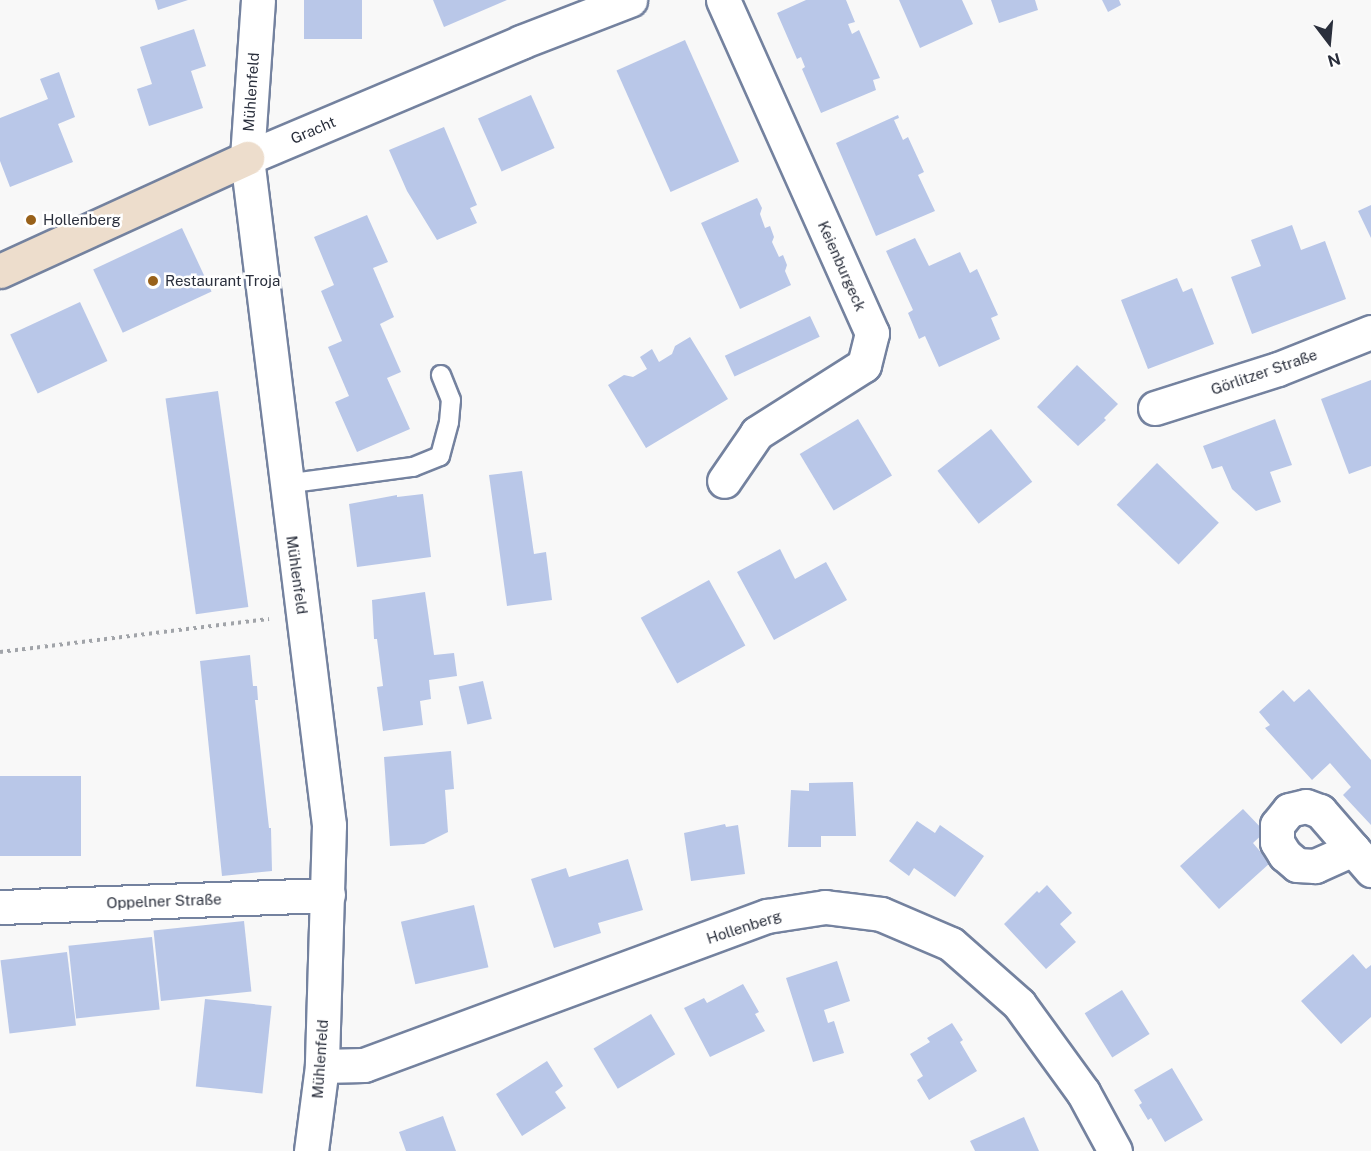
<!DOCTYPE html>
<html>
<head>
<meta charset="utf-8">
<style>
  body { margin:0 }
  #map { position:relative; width:1371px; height:1151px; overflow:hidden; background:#f8f8f8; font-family:"Public Sans",sans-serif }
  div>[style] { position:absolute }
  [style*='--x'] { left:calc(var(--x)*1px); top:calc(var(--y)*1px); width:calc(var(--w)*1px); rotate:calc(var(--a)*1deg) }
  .building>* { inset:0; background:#b9c7e8; transform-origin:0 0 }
  .path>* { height:4px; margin-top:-2px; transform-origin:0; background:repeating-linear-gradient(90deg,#a1a4a9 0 3px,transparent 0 7.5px) }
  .roads { filter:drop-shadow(2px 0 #74829f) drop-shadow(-2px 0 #74829f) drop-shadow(0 2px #74829f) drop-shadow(0 -2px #74829f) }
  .lane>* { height:18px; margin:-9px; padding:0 9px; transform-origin:9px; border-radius:9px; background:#fff }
  .street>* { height:33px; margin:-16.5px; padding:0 16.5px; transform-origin:16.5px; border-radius:16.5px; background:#fff }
  .secondary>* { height:33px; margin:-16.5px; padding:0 16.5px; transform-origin:16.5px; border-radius:16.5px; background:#edddcc }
  .dots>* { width:16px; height:16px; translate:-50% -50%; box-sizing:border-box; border:3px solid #fff; border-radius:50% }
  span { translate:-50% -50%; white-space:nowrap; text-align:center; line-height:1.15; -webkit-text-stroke:5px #fff; paint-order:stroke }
  .street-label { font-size:15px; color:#2a2f3c }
  .poi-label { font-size:15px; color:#2a2f3c }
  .left { translate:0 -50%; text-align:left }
  .north { position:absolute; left:1299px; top:12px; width:60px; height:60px; -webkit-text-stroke:4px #fff; paint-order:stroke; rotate:164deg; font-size:16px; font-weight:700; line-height:24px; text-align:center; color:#2a2f3c }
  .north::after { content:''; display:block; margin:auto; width:21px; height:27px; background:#2a2f3c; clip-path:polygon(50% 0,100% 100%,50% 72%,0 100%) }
</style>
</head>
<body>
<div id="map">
  <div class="building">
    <div style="clip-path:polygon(155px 0,188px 0,158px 10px)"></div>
    <div style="left:304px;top:0;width:58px;height:39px"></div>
    <div style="clip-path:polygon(433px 0,507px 0,444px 27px)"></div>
    <div style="clip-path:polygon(806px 0,846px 0,855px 22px,848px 24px,852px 34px,859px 30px,880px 78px,873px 80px,876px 90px,821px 113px,802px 69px,805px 67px,801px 57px,797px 59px,777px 13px)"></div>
    <div style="clip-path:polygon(899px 0,962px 0,973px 24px,920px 48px)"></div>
    <div style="clip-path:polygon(991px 0,1035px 0,1038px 10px,999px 23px)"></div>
    <div style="clip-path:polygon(1102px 0,1119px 0,1121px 5px,1108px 12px)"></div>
    <div style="clip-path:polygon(194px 29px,206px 66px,191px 71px,203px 108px,149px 126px,137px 89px,152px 84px,140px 47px)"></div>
    <div style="left:685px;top:40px;width:133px;height:75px;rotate:66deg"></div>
    <div style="clip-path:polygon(59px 72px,75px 117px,58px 124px,73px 162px,10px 187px,0 161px,0 118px,48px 99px,40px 79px)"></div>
    <div style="left:531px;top:95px;width:58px;height:58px;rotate:66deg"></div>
    <div style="clip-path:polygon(898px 115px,899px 118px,894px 120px,903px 140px,908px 137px,924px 172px,918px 175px,935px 211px,876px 236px,836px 143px)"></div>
    <div style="clip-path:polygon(444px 127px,477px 205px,470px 208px,477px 223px,437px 240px,407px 191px,389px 150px)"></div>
    <div style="clip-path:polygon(757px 198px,762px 208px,760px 214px,765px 228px,770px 226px,774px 237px,772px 242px,779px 257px,783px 255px,787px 265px,785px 271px,791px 285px,740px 309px,701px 223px)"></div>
    <div style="clip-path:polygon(1371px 205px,1371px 238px,1358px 211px)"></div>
    <div style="clip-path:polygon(367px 215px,388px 262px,373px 268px,394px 317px,380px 324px,401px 372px,387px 378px,410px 429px,357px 452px,335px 402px,349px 396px,328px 347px,342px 341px,321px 291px,334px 285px,314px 237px)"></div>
    <div style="clip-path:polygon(1292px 225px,1301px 250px,1325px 241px,1346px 299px,1252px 334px,1231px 277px,1261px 266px,1251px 240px)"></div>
    <div style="left:182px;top:228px;width:70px;height:98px;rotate:65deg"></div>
    <div style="clip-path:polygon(915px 238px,929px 266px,960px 252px,970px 273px,977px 269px,998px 315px,991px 318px,1000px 339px,939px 367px,925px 336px,919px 339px,908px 313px,913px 310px,886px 251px)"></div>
    <div style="clip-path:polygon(1177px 278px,1183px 292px,1192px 288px,1214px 344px,1148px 369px,1121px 300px)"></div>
    <div style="left:80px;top:302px;width:65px;height:77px;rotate:65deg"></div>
    <div style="left:810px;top:316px;width:23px;height:94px;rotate:65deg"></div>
    <div style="clip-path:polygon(690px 337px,728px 399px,646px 448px,608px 385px,624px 375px,633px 377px,647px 369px,640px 357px,652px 349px,659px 362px,672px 354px,675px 346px)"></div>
    <div style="clip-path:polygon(1077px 365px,1118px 404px,1104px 418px,1106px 420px,1078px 446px,1037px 407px)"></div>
    <div style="clip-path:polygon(1371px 380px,1371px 466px,1349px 474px,1321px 399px)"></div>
    <div style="left:218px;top:391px;width:218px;height:53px;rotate:82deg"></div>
    <div style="left:858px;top:419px;width:66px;height:68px;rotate:59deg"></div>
    <div style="clip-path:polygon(1275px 419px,1292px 465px,1270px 472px,1281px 502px,1256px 511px,1232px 489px,1222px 466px,1212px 469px,1203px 446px)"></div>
    <div style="left:991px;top:429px;width:67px;height:68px;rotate:52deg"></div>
    <div style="left:1157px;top:463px;width:86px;height:58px;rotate:44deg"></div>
    <div style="clip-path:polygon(522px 471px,534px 554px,546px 552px,552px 600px,507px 606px,489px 475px)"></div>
    <div style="clip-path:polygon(423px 494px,431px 557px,357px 567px,349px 504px,397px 495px,397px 497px)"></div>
    <div style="clip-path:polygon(780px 549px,795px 579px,826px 562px,847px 600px,774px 640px,737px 572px)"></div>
    <div style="left:709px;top:580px;width:75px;height:78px;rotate:61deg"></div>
    <div style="clip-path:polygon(425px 592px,434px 655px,454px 653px,457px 676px,429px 680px,431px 699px,420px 701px,423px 725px,383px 731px,377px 687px,383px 686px,377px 639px,374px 639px,372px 600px)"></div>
    <div style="clip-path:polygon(250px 655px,253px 686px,257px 686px,258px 700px,255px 700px,269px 828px,271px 828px,272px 871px,222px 876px,200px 661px)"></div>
    <div style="left:483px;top:681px;width:39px;height:25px;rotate:77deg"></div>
    <div style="clip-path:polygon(1309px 689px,1371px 760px,1371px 825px,1343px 795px,1351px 787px,1330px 763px,1312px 780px,1265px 728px,1270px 725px,1259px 712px,1283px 690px,1294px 702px)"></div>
    <div style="clip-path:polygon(451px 751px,454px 789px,445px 790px,448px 832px,424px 844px,390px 846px,384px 757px)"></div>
    <div style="left:81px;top:776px;width:80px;height:81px;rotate:90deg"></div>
    <div style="clip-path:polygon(853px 782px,856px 836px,821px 836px,821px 847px,788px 847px,791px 790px,809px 791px,809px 783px)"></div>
    <div style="clip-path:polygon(1243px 809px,1265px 832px,1253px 843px,1270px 863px,1219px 909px,1180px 866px)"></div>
    <div style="clip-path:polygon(917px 821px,935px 833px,940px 825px,984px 856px,955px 897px,914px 868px,909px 876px,889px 861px)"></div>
    <div style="clip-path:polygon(725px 824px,726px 827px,738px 825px,745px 874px,691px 881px,684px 833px)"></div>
    <div style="clip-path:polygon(628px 859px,643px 910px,598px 923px,601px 933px,554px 948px,531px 879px,566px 868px,569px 877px)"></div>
    <div style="clip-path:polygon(1047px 885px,1072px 913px,1060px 924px,1076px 942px,1046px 969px,1004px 924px,1037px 891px,1039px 893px)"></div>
    <div style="left:474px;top:905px;width:64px;height:75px;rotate:77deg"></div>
    <div style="left:244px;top:921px;width:71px;height:91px;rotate:84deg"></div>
    <div style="left:152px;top:937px;width:73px;height:84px;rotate:84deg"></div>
    <div style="left:67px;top:952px;width:74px;height:67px;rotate:83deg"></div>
    <div style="clip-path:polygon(1353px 954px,1366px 969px,1371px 965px,1371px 1017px,1341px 1044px,1301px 1001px)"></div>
    <div style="clip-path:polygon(837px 961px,850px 1001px,824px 1010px,828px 1023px,834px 1021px,844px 1053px,813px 1062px,786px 978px)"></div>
    <div style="clip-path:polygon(743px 984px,759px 1012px,755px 1014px,765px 1031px,710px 1057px,684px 1008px,704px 998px,707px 1003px)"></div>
    <div style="left:1122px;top:990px;width:52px;height:44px;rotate:58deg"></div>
    <div style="left:205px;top:999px;width:67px;height:88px;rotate:6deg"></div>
    <div style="left:651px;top:1014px;width:47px;height:67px;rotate:59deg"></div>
    <div style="clip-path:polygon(952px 1023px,963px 1040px,960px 1042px,977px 1071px,929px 1100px,917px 1080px,923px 1076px,910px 1054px,930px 1042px,927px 1038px)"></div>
    <div style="clip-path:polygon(547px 1061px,563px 1086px,555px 1092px,566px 1108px,522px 1136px,496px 1094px)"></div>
    <div style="clip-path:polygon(1172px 1068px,1203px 1120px,1165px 1142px,1151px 1118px,1148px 1120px,1139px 1105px,1142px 1103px,1134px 1090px)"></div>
    <div style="clip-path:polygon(443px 1116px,456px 1151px,406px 1151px,399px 1132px)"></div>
    <div style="clip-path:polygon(1024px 1117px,1039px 1151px,975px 1151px,970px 1141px)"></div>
  </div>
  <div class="path">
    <div style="--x:0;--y:652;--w:271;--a:-7"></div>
  </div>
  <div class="roads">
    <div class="lane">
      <div style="--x:285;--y:484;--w:129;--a:-7.6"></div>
      <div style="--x:413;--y:467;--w:29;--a:-22"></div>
      <div style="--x:440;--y:456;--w:35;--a:-75"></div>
      <div style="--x:449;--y:422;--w:22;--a:-85"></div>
      <div style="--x:451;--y:400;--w:27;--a:-112"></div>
    </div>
    <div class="street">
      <div style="--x:258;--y:0;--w:158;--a:94"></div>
      <div style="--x:247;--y:158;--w:672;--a:82.99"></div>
      <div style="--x:329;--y:825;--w:241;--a:91.7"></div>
      <div style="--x:322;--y:1066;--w:86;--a:97.4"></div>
      <div style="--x:723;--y:0;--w:365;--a:65.9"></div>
      <div style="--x:872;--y:333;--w:33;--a:104"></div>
      <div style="--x:864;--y:365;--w:127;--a:147.6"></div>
      <div style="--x:757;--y:433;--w:58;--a:124.5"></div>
      <div style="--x:247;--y:158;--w:298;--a:-22.9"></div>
      <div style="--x:521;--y:42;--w:117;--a:-21.1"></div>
      <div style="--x:1155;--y:408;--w:129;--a:-17.6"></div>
      <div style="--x:1278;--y:369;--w:100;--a:-21.7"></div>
      <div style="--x:1353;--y:849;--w:42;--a:155.9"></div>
      <div style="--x:1315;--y:866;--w:18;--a:-177"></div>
      <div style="--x:1297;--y:865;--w:16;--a:-140"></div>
      <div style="--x:1285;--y:855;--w:15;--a:-122"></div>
      <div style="--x:1277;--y:842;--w:17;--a:-90"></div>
      <div style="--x:1277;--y:825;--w:19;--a:-51"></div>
      <div style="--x:1289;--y:810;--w:17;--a:-13"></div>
      <div style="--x:1306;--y:806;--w:15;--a:20"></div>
      <div style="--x:1320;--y:811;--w:50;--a:49"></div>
      <div style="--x:1353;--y:849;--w:28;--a:49"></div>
      <div style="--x:0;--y:907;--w:328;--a:-2.1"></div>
      <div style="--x:322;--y:1066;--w:42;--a:-1.4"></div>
      <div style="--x:364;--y:1065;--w:430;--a:-20.3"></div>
      <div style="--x:767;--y:916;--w:59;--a:-8.8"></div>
      <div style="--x:825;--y:907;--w:56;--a:7.1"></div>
      <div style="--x:881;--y:914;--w:76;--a:23.2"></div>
      <div style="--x:951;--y:944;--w:91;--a:41.4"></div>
      <div style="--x:1019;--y:1004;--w:109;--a:54"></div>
      <div style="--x:1083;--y:1092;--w:67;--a:61.5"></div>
    </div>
    <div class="secondary">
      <div style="--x:0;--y:271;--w:272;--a:-24.6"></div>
    </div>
  </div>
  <div class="dots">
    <div style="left:31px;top:220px;background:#98611a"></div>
    <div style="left:153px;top:281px;background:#98611a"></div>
  </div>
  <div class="street-label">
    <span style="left:251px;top:92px;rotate:-86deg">Mühlenfeld</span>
    <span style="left:313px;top:130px;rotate:-23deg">Gracht</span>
    <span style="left:842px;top:266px;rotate:66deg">Keienburgeck</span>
    <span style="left:1264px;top:372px;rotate:-19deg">Görlitzer Straße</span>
    <span style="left:297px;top:575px;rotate:82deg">Mühlenfeld</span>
    <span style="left:164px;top:901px;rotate:-2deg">Oppelner Straße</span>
    <span style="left:744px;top:927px;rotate:-18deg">Hollenberg</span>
    <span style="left:320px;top:1059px;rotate:-86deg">Mühlenfeld</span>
  </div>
  <div class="poi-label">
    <span class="left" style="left:43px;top:220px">Hollenberg</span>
    <span class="left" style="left:165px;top:281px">Restaurant Troja</span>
  </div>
  <div class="north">N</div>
</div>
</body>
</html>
